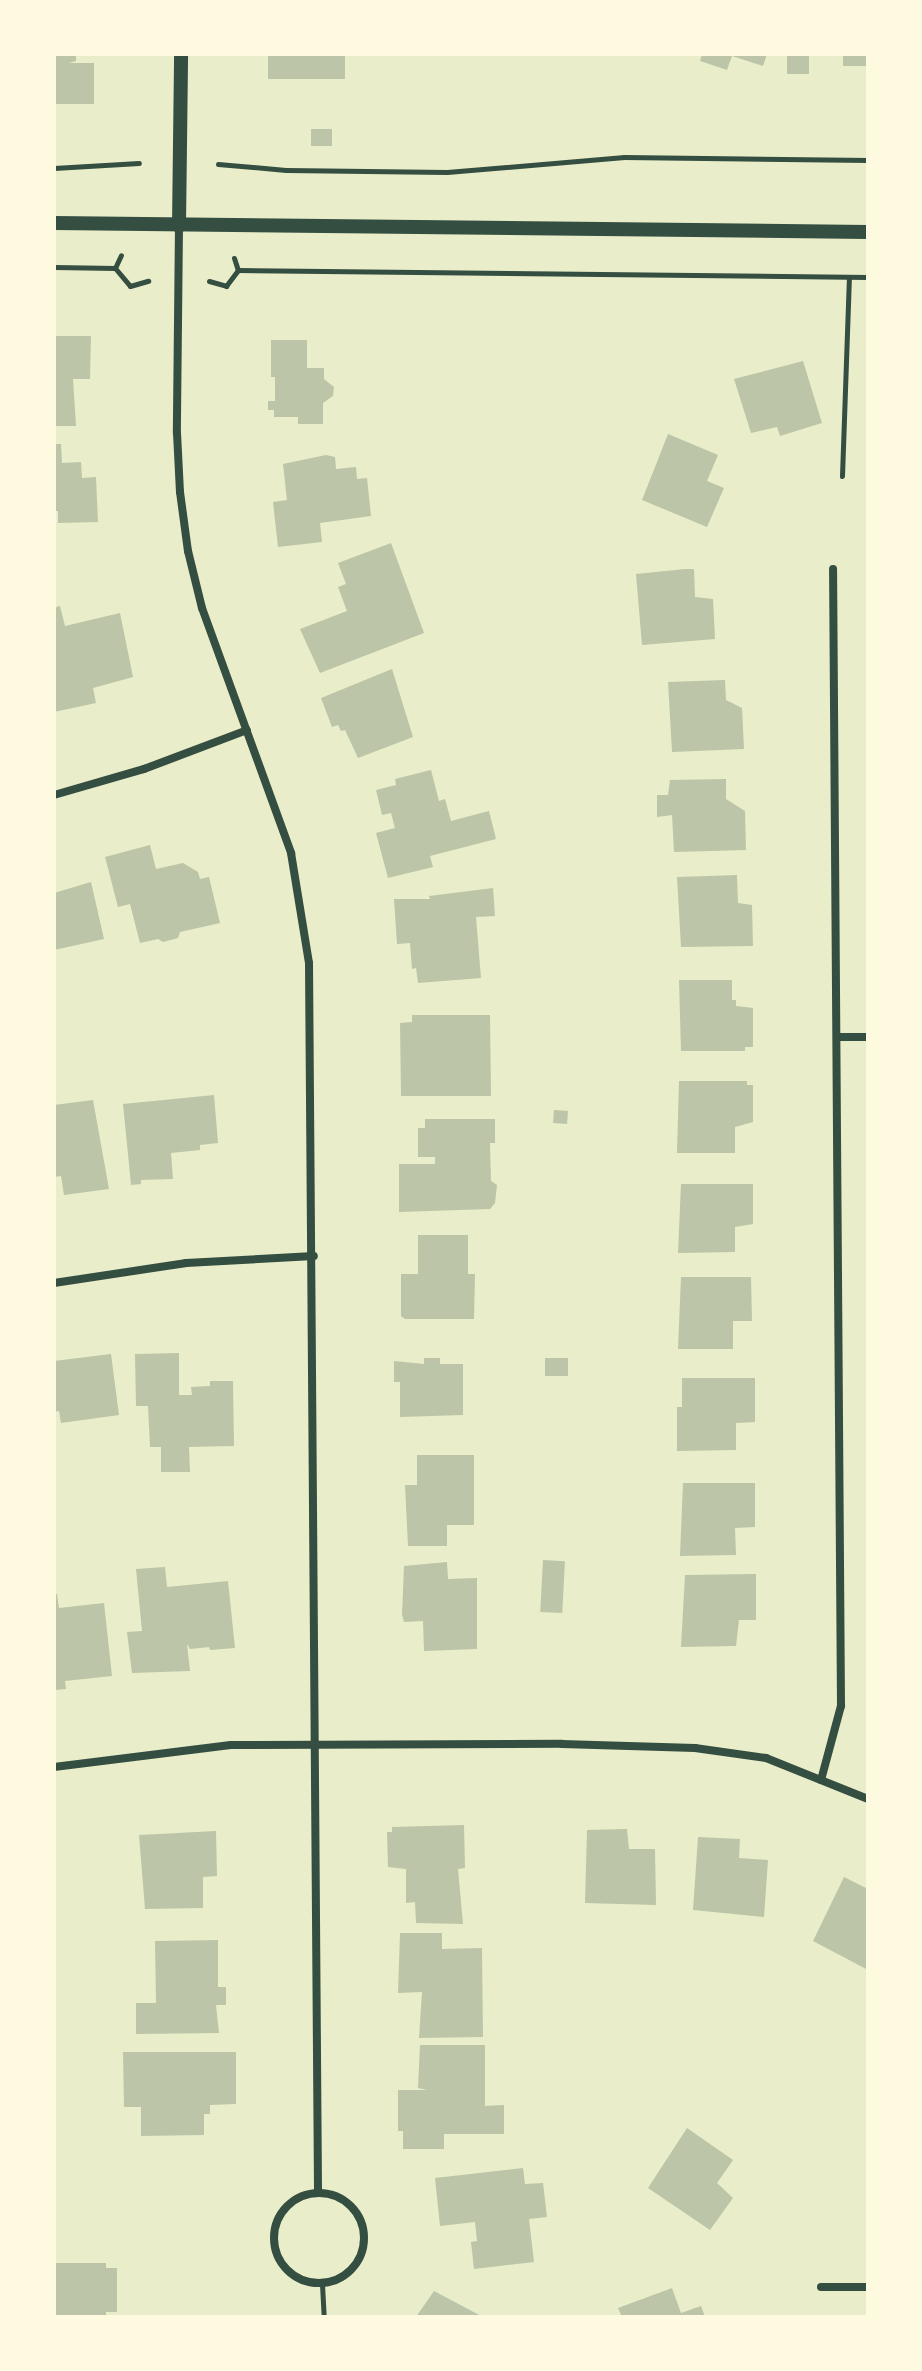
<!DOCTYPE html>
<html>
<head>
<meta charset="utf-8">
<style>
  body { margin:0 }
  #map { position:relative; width:922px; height:2371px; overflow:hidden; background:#e9edc9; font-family:"Varela Round",sans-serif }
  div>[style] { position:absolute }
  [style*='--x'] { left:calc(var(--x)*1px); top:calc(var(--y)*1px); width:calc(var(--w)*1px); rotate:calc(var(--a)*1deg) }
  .building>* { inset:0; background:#bcc5a7; transform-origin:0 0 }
  .path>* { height:5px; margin:-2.5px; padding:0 2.5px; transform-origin:2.5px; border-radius:2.5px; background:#344e41 }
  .minor>* { height:8px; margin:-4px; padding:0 4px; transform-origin:4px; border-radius:4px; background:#344e41 }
  .minor>.ring { margin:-4px; padding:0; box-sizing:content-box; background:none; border:8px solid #344e41; border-radius:50% }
  .tertiary>* { height:14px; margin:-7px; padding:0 7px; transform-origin:7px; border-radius:7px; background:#344e41 }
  span { translate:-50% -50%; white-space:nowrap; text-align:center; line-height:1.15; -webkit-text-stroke:8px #fefae0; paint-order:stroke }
  .frame { position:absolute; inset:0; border:56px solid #fefae0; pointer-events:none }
</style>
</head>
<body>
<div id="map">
  <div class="building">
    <div style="clip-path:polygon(54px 54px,76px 54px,76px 61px,69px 63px,94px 63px,94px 104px,54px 104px)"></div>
    <div style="left:268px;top:54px;width:77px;height:25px"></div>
    <div style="clip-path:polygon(702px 54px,767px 54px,763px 66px,732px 56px,727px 70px,700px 61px)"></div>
    <div style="left:787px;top:54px;width:22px;height:20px"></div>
    <div style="left:843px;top:54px;width:25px;height:12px"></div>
    <div style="left:311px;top:129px;width:21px;height:17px"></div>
    <div style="clip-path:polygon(54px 336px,91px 336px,90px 379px,73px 379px,76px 426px,54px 426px)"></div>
    <div style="clip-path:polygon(271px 340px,307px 340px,307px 368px,324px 368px,324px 379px,334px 387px,333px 396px,323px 403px,323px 424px,298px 424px,298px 417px,274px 417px,274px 410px,268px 410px,268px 401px,275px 401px,275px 377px,271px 377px)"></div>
    <div style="clip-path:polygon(803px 361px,822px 423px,780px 436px,777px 427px,751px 433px,734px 379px)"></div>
    <div style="clip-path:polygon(668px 434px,718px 455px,707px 481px,724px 488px,707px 527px,642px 500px)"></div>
    <div style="clip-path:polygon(54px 444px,61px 444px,62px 463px,81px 462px,82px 478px,96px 477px,98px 522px,58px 523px,58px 511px,54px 511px)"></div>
    <div style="clip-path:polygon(326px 455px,335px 457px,336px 469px,356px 467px,357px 479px,367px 478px,371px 516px,320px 523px,322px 542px,278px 547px,273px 502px,287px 500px,283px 464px)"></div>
    <div style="clip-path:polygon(391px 543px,424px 633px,320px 673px,300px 629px,347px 611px,338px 587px,346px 584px,338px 563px)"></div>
    <div style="clip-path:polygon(685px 569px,694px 569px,695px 597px,713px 599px,715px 639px,642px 645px,636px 574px)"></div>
    <div style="clip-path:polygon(60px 606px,65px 626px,120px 613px,133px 677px,93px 688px,96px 703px,54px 712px,54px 608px)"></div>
    <div style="clip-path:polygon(392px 669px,413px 737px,358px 758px,345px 730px,341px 731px,338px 725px,332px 727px,321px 698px)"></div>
    <div style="clip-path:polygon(725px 680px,726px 700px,742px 708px,744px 749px,672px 752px,668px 682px)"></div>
    <div style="clip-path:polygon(431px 770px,439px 801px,445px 799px,451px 821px,489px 811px,496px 839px,430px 856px,433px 867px,388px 878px,376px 833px,395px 828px,391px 813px,382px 815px,376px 790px,396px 785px,395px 779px)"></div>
    <div style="clip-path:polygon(726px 779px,726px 799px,745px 811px,746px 850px,674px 852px,672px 815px,657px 817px,657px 795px,668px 795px,670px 780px)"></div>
    <div style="clip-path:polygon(150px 845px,156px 869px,183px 863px,198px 872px,200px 879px,209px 877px,220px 923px,180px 932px,178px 938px,163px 942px,158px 939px,140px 943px,130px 904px,118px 907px,105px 857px)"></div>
    <div style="clip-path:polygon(737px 875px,738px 903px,752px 905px,753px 946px,681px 947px,677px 877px)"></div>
    <div style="clip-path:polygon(91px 882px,104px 939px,54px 950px,54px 893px)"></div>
    <div style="clip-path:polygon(493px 888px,495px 916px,476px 917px,481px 978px,418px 983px,416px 968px,412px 969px,410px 943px,397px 944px,394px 899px,430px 899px,429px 896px)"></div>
    <div style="clip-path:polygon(679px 980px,732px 980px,732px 1000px,736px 1000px,736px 1006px,753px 1008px,753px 1047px,745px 1047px,745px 1051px,681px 1051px)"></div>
    <div style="clip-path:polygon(412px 1015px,490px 1015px,491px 1096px,401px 1096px,400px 1023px,412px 1022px)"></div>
    <div style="clip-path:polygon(679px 1081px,747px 1081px,747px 1085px,753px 1085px,753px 1122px,735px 1127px,735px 1153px,677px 1153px)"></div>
    <div style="clip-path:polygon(214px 1095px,218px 1143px,200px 1145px,200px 1150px,171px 1153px,173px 1179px,141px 1180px,141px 1184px,131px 1185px,123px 1104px)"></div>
    <div style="clip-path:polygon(93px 1100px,109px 1189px,64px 1195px,61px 1176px,54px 1177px,54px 1105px)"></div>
    <div style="left:554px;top:1110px;width:14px;height:13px;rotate:4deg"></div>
    <div style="clip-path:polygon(425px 1119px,495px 1119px,495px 1143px,490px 1143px,491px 1181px,497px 1185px,495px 1203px,490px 1209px,399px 1212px,399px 1164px,435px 1164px,435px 1157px,418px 1157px,418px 1128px,425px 1128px)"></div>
    <div style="clip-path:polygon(681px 1184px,753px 1184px,753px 1224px,735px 1227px,735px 1252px,678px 1253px)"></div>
    <div style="clip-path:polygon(418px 1235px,468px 1235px,468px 1274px,475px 1274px,474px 1319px,405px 1319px,401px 1316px,401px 1274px,418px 1274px)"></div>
    <div style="clip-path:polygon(681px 1277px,751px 1277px,752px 1321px,733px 1321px,733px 1349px,678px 1349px)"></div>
    <div style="clip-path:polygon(179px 1353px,179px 1395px,192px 1395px,191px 1387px,210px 1386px,210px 1381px,233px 1381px,234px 1446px,189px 1447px,190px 1472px,161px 1472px,161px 1447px,150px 1447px,148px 1406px,136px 1406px,135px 1354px)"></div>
    <div style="clip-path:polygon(111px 1354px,119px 1415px,61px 1423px,59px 1411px,54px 1412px,54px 1361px)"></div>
    <div style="clip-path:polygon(424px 1358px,440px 1358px,440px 1364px,463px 1364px,463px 1415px,400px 1417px,400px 1382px,394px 1382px,394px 1361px,424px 1364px)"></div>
    <div style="left:545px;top:1358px;width:23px;height:18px"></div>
    <div style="clip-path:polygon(682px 1378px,755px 1378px,755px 1422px,736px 1423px,736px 1450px,677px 1451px,677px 1407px,682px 1407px)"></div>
    <div style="clip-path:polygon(417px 1455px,474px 1455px,474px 1525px,447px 1525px,447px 1546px,408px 1546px,405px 1485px,417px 1485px)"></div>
    <div style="clip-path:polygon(683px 1483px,755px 1483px,755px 1527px,735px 1528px,736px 1555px,680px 1556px)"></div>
    <div style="left:543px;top:1560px;width:22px;height:52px;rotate:3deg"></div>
    <div style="clip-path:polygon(447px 1562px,448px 1579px,477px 1578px,477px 1649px,424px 1651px,423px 1621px,404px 1622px,402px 1615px,404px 1566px)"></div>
    <div style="clip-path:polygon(165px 1567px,167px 1587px,228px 1581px,235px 1648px,210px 1650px,209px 1647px,190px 1649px,187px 1644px,190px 1671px,132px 1673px,127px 1632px,142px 1631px,136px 1569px)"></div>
    <div style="clip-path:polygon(756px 1574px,756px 1620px,739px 1620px,736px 1646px,681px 1647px,685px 1575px)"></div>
    <div style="clip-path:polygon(57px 1594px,59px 1608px,104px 1603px,112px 1676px,65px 1681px,66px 1689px,55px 1690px,54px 1595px)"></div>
    <div style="clip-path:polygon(464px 1825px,465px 1868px,458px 1869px,463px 1924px,416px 1923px,415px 1902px,406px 1903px,406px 1869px,388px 1867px,387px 1832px,392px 1832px,392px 1827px)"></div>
    <div style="clip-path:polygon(627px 1829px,629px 1849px,655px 1849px,656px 1905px,585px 1903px,587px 1830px)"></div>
    <div style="clip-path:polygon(216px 1831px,217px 1876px,203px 1877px,203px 1908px,145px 1909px,139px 1835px)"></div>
    <div style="clip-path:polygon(698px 1837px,740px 1839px,739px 1858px,768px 1860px,764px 1917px,693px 1910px)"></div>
    <div style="clip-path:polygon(844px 1877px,868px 1889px,868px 1970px,813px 1941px)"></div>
    <div style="clip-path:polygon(400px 1933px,442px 1933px,442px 1949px,482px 1948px,483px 2037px,419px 2038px,422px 1992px,398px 1993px)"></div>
    <div style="clip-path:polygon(218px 1940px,218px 1987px,226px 1987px,226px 2005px,216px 2005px,219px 2033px,136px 2034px,136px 2003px,156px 2003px,155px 1941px)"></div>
    <div style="clip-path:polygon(420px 2045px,485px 2045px,485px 2106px,504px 2105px,504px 2134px,444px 2134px,444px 2149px,403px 2149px,403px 2131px,398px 2131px,398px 2090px,427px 2090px,418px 2088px)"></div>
    <div style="clip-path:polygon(123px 2052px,236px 2052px,236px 2104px,210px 2105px,210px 2114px,204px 2114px,204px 2135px,141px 2136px,141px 2107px,124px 2107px)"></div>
    <div style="clip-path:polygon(687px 2128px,733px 2160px,717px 2183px,733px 2198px,710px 2230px,648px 2188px)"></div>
    <div style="clip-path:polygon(523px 2168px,525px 2184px,543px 2183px,547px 2217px,529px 2219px,534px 2262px,474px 2269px,471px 2242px,477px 2241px,475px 2222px,440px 2226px,435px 2178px)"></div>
    <div style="clip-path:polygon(54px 2263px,106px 2263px,106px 2268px,117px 2268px,117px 2312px,106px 2312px,106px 2317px,54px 2317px)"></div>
    <div style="clip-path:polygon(672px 2288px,681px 2313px,701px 2306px,705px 2317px,622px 2317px,618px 2308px)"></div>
    <div style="clip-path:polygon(434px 2291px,483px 2317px,416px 2317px)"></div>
  </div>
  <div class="path">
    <div style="--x:218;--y:164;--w:68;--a:5"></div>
    <div style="--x:286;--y:170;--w:161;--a:0.7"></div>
    <div style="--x:447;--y:172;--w:178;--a:-4.8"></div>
    <div style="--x:624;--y:157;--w:244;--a:0.7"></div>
    <div style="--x:54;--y:168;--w:85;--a:-3.4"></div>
    <div style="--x:234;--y:258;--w:13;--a:72"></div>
    <div style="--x:54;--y:267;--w:61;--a:0.9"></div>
    <div style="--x:115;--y:268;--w:23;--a:50"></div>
    <div style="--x:130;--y:286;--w:19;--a:-16"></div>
    <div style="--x:115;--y:268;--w:14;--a:-65"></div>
    <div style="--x:238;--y:270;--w:630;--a:0.64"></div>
    <div style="--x:209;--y:281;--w:18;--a:16"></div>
    <div style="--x:226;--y:286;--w:20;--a:-53"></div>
    <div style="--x:842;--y:476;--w:198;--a:-88"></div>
    <div style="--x:322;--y:2284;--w:33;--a:87"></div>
  </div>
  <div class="minor">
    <div style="--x:179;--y:226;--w:207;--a:90.6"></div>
    <div style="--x:177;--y:433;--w:59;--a:87.1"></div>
    <div style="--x:180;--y:492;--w:60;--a:82.3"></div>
    <div style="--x:188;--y:551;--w:59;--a:76.2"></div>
    <div style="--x:202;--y:608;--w:261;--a:70"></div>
    <div style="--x:291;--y:853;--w:111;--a:80.7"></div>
    <div style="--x:309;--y:963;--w:1229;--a:89.58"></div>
    <div style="--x:54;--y:795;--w:94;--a:-16.1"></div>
    <div style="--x:144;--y:769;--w:110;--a:-20.7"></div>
    <div style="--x:837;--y:1037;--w:31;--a:0"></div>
    <div style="--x:54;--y:1283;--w:134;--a:-8.6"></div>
    <div style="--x:186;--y:1263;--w:128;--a:-3.1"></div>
    <div style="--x:54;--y:1767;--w:178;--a:-7.1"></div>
    <div style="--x:231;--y:1745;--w:331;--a:-0.2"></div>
    <div style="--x:562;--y:1744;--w:133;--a:1.7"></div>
    <div style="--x:695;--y:1748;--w:72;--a:8"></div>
    <div style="--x:766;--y:1758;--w:110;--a:21.9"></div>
    <div style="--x:821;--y:1780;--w:77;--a:-74.9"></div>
    <div style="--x:841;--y:1706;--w:1137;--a:-90.4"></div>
    <div class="ring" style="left:274px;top:2193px;width:82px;height:82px"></div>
    <div style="--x:821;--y:2287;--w:47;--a:0"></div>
  </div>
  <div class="tertiary">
    <div style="--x:54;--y:223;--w:814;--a:0.63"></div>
    <div style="--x:179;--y:226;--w:172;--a:-89.3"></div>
  </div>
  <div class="frame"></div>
</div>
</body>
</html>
